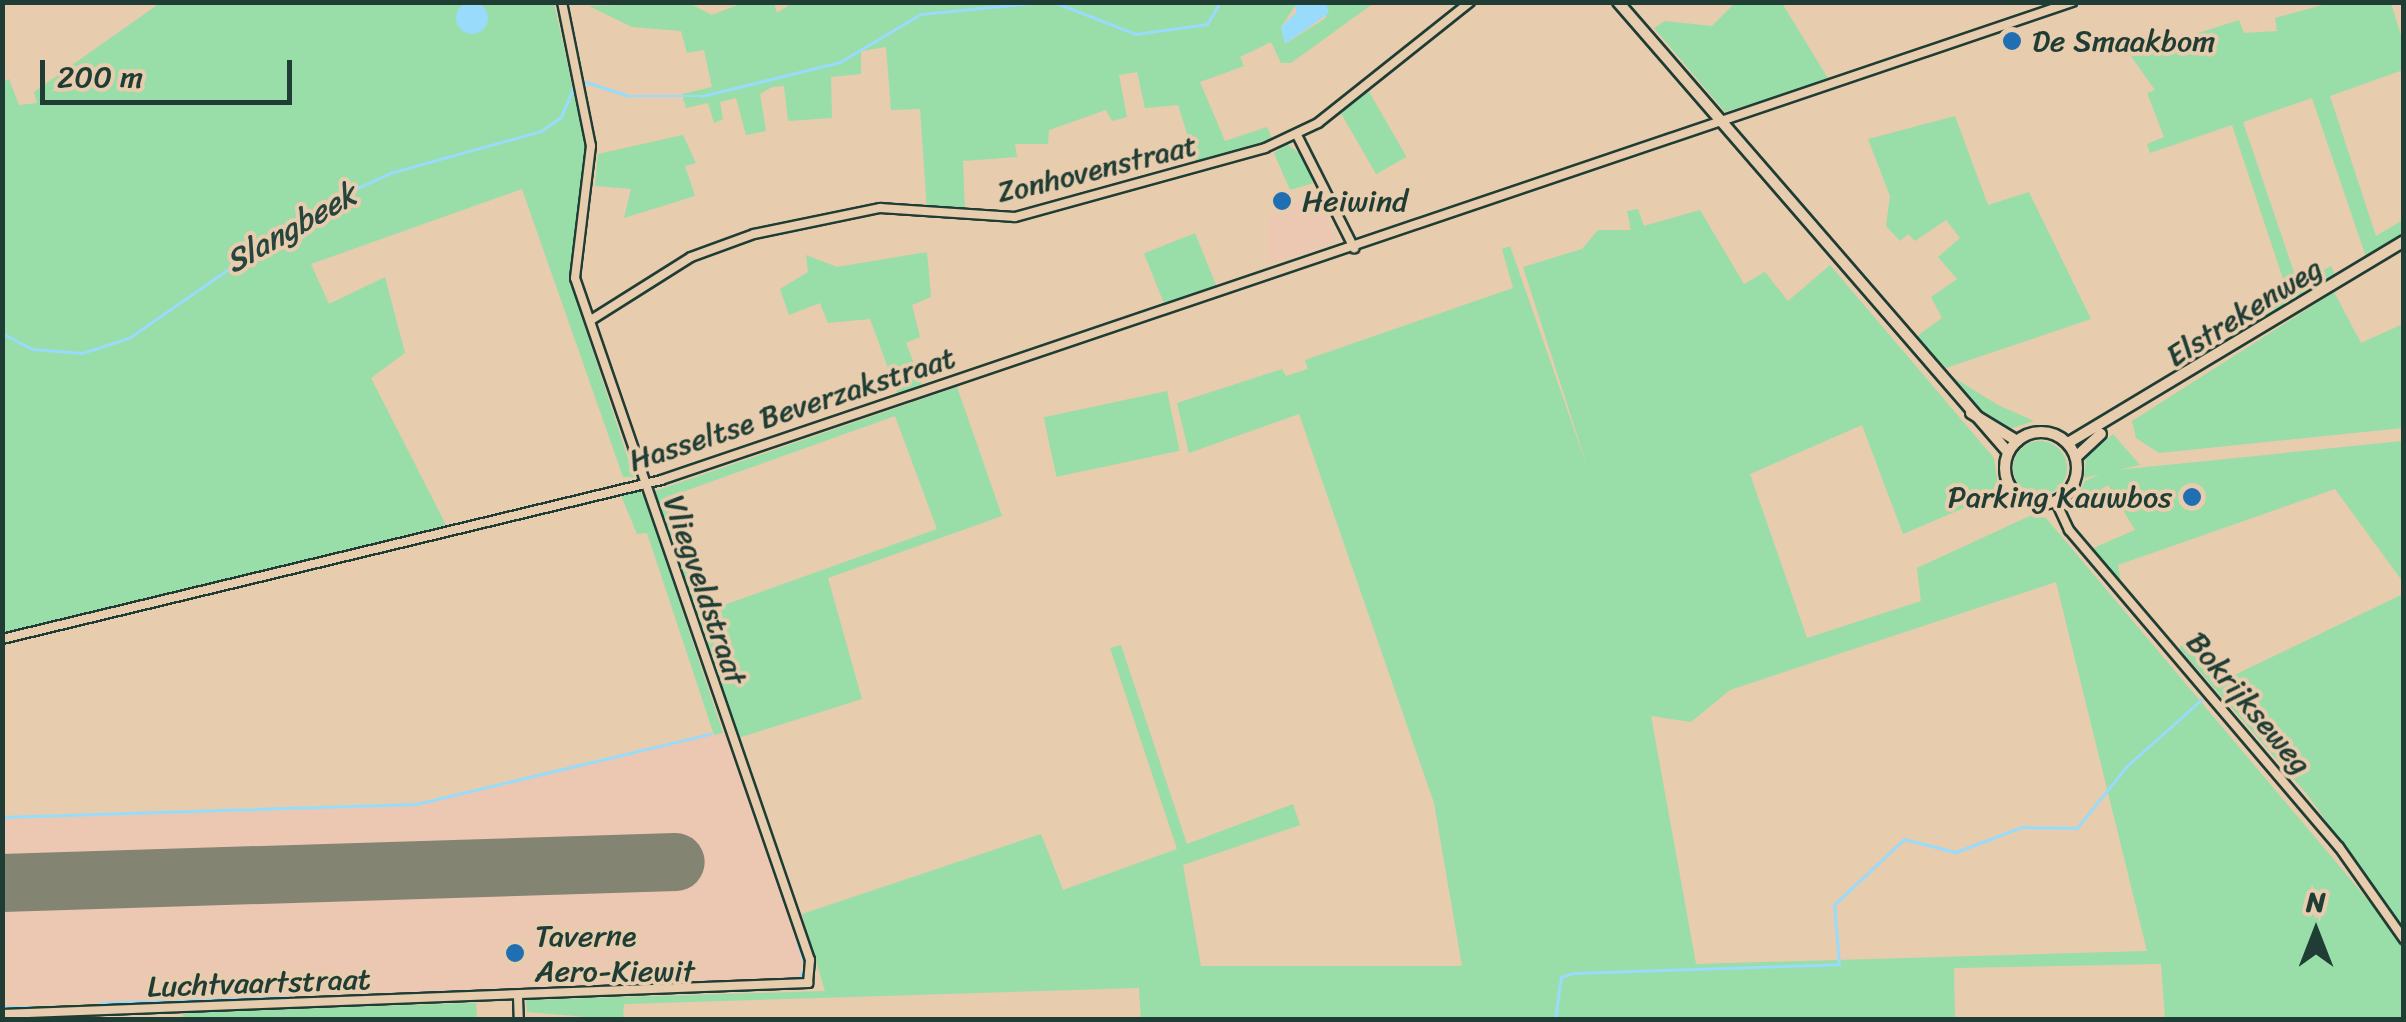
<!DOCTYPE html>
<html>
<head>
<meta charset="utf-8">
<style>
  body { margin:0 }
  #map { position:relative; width:2406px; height:1022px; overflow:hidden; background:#e7ccae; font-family:Sriracha,sans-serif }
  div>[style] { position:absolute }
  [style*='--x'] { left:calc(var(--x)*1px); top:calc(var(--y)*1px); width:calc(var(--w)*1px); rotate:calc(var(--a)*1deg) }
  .built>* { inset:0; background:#ecc7b2 }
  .green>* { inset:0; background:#99dda9; transform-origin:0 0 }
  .round { border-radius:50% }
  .water>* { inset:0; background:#99dbfb }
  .stream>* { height:2.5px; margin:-1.25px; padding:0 1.25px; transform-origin:1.25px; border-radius:1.25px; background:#99dbfb }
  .runway>* { height:58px; margin:-29px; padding:0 29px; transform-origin:29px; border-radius:29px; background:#838471 }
  .roads { filter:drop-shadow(2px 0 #1f3d34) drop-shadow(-2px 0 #1f3d34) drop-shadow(0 2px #1f3d34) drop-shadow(0 -2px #1f3d34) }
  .street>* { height:8px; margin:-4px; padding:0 4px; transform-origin:4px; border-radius:4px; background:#e7ccae }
  .secondary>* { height:10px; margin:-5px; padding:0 5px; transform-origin:5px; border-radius:5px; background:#e7ccae }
  .secondary>.ring { margin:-5px; padding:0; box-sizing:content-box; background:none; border:10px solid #e7ccae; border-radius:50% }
  .dots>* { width:28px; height:28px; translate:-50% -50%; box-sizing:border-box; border:5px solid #e7ccae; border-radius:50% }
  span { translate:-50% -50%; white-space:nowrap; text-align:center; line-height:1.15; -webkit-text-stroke:8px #e7ccae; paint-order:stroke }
  .poi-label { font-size:30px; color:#1f3d34 }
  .left { translate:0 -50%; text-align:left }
  .right { translate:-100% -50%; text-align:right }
  .street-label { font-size:30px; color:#1f3d34 }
  .water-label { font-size:32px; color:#25453e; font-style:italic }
  .frame { position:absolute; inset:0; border:5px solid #1f3d34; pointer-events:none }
  .north { position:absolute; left:2266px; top:882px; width:100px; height:100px; -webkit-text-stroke:8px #e7ccae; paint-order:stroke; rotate:0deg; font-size:28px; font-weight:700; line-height:40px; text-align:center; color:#1f3d34 }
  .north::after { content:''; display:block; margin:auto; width:35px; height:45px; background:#1f3d34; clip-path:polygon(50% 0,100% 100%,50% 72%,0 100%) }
  .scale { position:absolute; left:40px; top:60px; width:252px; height:45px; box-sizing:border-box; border:5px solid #1f3d34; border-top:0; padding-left:12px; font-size:30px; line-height:35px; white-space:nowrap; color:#1f3d34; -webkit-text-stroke:8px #e7ccae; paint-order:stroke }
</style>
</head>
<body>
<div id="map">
  <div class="built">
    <div style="clip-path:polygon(1318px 187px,1335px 241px,1268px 264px,1268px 216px)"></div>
    <div style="clip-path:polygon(726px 732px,791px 923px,802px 964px,794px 980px,7px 1005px,2px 820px,417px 806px)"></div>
  </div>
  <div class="green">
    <div style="clip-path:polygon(745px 2px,774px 3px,777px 13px,794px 2px,1297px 3px,1281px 27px,1285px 44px,1326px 18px,1326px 3px,1371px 5px,1291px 63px,1281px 63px,1271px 42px,1240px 57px,1244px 66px,1200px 82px,1225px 141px,1267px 127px,1272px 139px,1196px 162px,1178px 105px,1145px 108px,1137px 72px,1119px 75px,1127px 117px,1112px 121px,1106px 110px,1049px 130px,1048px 144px,1015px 144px,1017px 157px,963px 161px,965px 213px,927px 210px,920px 109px,891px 110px,886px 47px,861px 51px,861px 74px,831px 77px,832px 118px,788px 121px,784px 86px,772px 87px,760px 94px,766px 131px,746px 135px,736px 98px,720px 102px,723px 119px,714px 123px,708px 103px,686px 108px,682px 94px,712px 87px,704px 50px,687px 53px,681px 31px,632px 27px,589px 6px,689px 3px,712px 15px)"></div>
    <div style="clip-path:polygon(1736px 2px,1782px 3px,1829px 80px,1725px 112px,1654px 28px,1665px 21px,1712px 26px)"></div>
    <div style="clip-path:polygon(160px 3px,554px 3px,586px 148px,569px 279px,634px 477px,623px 477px,522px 189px,311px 264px,329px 304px,385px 277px,405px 353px,371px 378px,446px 525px,3px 634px,3px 82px,9px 79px,19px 105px,37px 103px,34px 92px)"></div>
    <div style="clip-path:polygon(2330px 3px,2391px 3px,2403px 42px,2403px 70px,2330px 96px,2376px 236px,2403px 220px,2403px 233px,2366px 257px,2312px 98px,2243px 122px,2298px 284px,2331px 266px,2335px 275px,2235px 338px,2288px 294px,2232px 125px,2150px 153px,2147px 144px,2164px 137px,2147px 93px,2155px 90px,2130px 55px,2239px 20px,2244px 33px,2277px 31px,2275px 18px)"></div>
    <div style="left:1368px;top:90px;width:77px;height:35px;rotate:60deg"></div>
    <div style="clip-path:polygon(1955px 116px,1988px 205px,2029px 192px,2091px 319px,1946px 368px,1916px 337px,1942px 318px,1931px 297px,1957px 279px,1938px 257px,1960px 238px,1946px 220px,1915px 241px,1908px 234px,1900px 241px,1886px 226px,1890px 196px,1868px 139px)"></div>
    <div style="clip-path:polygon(683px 135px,696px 163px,685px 166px,695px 196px,624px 218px,631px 189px,595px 186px,598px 154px)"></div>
    <div style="clip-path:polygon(1287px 144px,1304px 157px,1313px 183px,1290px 190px,1274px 153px)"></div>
    <div style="clip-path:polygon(evenodd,1638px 209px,1644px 226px,1700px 210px,1744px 284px,1765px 272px,1788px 301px,1830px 265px,1994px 458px,1999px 493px,1903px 534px,1862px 425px,1750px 474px,1807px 638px,1921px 601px,1917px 568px,2032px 515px,2046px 518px,2394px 931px,2404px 947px,2403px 1020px,2165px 1019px,2161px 964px,1954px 968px,1955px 1020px,1141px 1020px,1139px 988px,624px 1004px,623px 1020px,527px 1012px,526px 1000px,825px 991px,802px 914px,1041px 834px,1063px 890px,1177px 849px,1110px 648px,1121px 645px,1187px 844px,1293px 804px,1300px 825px,1183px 865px,1201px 966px,1462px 966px,1434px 803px,1299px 414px,1189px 453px,1177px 403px,1282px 369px,1286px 376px,1308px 369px,1305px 360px,1513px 288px,1502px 249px,1510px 246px,1589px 472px,1523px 267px,1582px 249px,1598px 230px,1631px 230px,1627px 211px,1638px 209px,2056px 582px,2147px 951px,1696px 964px,1651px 716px,1691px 722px,1730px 690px,2056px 582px)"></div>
    <div style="left:1195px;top:233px;width:58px;height:55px;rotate:68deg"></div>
    <div style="clip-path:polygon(927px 252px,931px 297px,912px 305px,920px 337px,906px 343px,923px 386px,898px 395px,870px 319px,828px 323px,820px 303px,789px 315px,780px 289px,808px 272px,806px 255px,837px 267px)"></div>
    <div style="clip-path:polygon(2334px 292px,2361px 343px,2403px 324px,2403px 428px,2159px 453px,2136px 438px,2132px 421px)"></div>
    <div style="clip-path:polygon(1951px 376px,1998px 405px,2034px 421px,2006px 430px,1969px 405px)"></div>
    <div style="clip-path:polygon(evenodd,957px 387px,1002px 516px,828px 578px,862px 699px,738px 738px,655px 491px,957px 387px,895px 416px,937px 529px,702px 613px,668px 503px,674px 495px,895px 416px)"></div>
    <div style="left:1167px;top:391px;width:61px;height:126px;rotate:78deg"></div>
    <div style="clip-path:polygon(2113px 434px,2140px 465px,2084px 478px,2086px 457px)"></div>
    <div style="clip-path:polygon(2403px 441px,2403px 582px,2335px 489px,2118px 565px,2121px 583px,2091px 549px,2135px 530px,2108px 485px,2072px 507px,2085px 481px,2107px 471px)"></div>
    <div class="round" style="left:2013px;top:441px;width:54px;height:54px"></div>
    <div style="clip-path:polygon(640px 492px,644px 496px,723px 733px,714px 735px,647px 533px,637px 534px,620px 493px)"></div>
    <div style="clip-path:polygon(2403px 594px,2403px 927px,2306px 793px,2179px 648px,2186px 642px,2222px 681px)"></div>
    <div style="clip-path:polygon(476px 1003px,477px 1019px,183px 1019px,183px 1012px)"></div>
  </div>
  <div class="water">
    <div class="round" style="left:456px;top:2px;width:32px;height:32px"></div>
    <div style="clip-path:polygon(1294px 3px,1326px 3px,1329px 13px,1285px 44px,1281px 27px,1297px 12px)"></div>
  </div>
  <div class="stream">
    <div style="--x:1054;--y:2;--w:88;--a:21.3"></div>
    <div style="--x:1136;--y:34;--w:72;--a:-8"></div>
    <div style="--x:1207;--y:24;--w:26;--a:-59"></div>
    <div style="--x:586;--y:82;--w:45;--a:18"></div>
    <div style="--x:629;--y:96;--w:73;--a:0"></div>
    <div style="--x:702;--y:96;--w:142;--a:-13.8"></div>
    <div style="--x:840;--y:62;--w:94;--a:-30.7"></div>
    <div style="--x:921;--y:14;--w:123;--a:-5.6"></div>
    <div style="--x:2;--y:333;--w:34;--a:28"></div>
    <div style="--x:32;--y:349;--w:50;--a:4.6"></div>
    <div style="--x:82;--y:353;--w:49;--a:-17.7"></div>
    <div style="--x:129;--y:338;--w:234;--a:-34.7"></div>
    <div style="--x:321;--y:205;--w:76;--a:-24.9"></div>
    <div style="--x:390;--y:173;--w:157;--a:-15.5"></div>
    <div style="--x:541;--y:131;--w:24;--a:-35"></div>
    <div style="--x:561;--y:117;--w:34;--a:-67"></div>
    <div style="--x:2;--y:817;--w:414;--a:-1.8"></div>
    <div style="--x:416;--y:804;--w:302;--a:-13.4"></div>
    <div style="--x:797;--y:939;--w:28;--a:72"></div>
    <div style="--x:806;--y:966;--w:16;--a:117"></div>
    <div style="--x:603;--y:987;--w:28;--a:-2"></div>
    <div style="--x:308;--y:997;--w:168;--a:-2"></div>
    <div style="--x:100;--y:1003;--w:185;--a:-1.9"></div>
    <div style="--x:2;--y:1007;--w:33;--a:0"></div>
    <div style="--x:1555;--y:1020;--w:43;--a:-82.1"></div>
    <div style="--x:1561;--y:977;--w:13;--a:-18"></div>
    <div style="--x:1573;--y:973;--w:266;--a:-1.9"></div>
    <div style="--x:1839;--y:964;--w:59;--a:-94.8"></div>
    <div style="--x:1834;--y:905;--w:96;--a:-43.3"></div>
    <div style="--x:1904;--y:839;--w:54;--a:14"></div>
    <div style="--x:1956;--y:852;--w:71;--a:-20.7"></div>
    <div style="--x:2022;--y:827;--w:55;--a:1"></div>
    <div style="--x:2077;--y:828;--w:80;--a:-51.1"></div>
    <div style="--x:2127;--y:766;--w:99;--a:-41.7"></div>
  </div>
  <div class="runway">
    <div style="--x:2;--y:883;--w:674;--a:-1.78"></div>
  </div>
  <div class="roads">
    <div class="street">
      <div style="--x:1297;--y:135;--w:127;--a:63.2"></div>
      <div style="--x:591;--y:320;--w:118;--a:-32.2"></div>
      <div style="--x:691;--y:257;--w:67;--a:-20.1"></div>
      <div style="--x:754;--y:234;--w:129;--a:-11.7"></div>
      <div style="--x:880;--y:208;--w:135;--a:3.8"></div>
      <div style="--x:1015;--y:217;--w:259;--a:-15.4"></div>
      <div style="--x:1265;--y:148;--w:59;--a:-25.3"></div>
      <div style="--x:1318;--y:123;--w:194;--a:-38.5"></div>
      <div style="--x:2056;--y:502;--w:31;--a:65"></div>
      <div style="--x:2069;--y:530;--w:416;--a:49.6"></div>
      <div style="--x:2339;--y:847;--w:113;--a:54.8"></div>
      <div style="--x:2;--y:639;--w:678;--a:-13.56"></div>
      <div style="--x:661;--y:480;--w:1490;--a:-18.71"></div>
      <div style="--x:518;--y:997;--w:23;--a:88"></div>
      <div style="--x:2;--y:1014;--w:807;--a:-2.2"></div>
      <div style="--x:808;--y:983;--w:23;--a:-85"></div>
      <div style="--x:810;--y:960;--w:721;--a:-109.01"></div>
      <div style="--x:575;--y:278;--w:133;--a:-83.1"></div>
      <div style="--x:591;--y:146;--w:147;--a:-101.4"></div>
    </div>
    <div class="secondary">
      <div style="--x:1618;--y:2;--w:595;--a:49.09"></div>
      <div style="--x:1971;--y:413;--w:54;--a:31.3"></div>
      <div class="ring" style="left:2005px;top:432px;width:62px;height:62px"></div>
      <div style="--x:2068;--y:443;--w:392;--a:-31"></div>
      <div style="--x:2076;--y:457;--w:34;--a:-43"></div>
    </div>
  </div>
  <div class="dots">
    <div style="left:2012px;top:41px;background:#1f6fb2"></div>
    <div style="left:1282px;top:201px;background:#1f6fb2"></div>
    <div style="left:2192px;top:497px;background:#1f6fb2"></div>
    <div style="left:515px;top:953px;background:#1f6fb2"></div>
  </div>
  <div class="poi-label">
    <span class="left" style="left:2032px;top:41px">De Smaakbom</span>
    <span class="left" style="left:1302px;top:201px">Heiwind</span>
    <span class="right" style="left:2172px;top:497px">Parking Kauwbos</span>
    <span class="left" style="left:535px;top:953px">Taverne<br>Aero-Kiewit</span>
  </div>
  <div class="street-label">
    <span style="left:1097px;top:169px;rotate:-14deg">Zonhovenstraat</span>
    <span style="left:2244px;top:312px;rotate:-32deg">Elstrekenweg</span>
    <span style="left:792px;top:409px;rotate:-18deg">Hasseltse Beverzakstraat</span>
    <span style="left:705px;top:590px;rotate:71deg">Vliegveldstraat</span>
    <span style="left:2249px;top:703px;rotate:50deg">Bokrijkseweg</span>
    <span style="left:259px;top:983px;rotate:-2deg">Luchtvaartstraat</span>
  </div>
  <div class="water-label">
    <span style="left:291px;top:229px;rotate:-30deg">Slangbeek</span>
  </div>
  <div class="frame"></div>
  <div class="north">N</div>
  <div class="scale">200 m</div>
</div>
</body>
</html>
